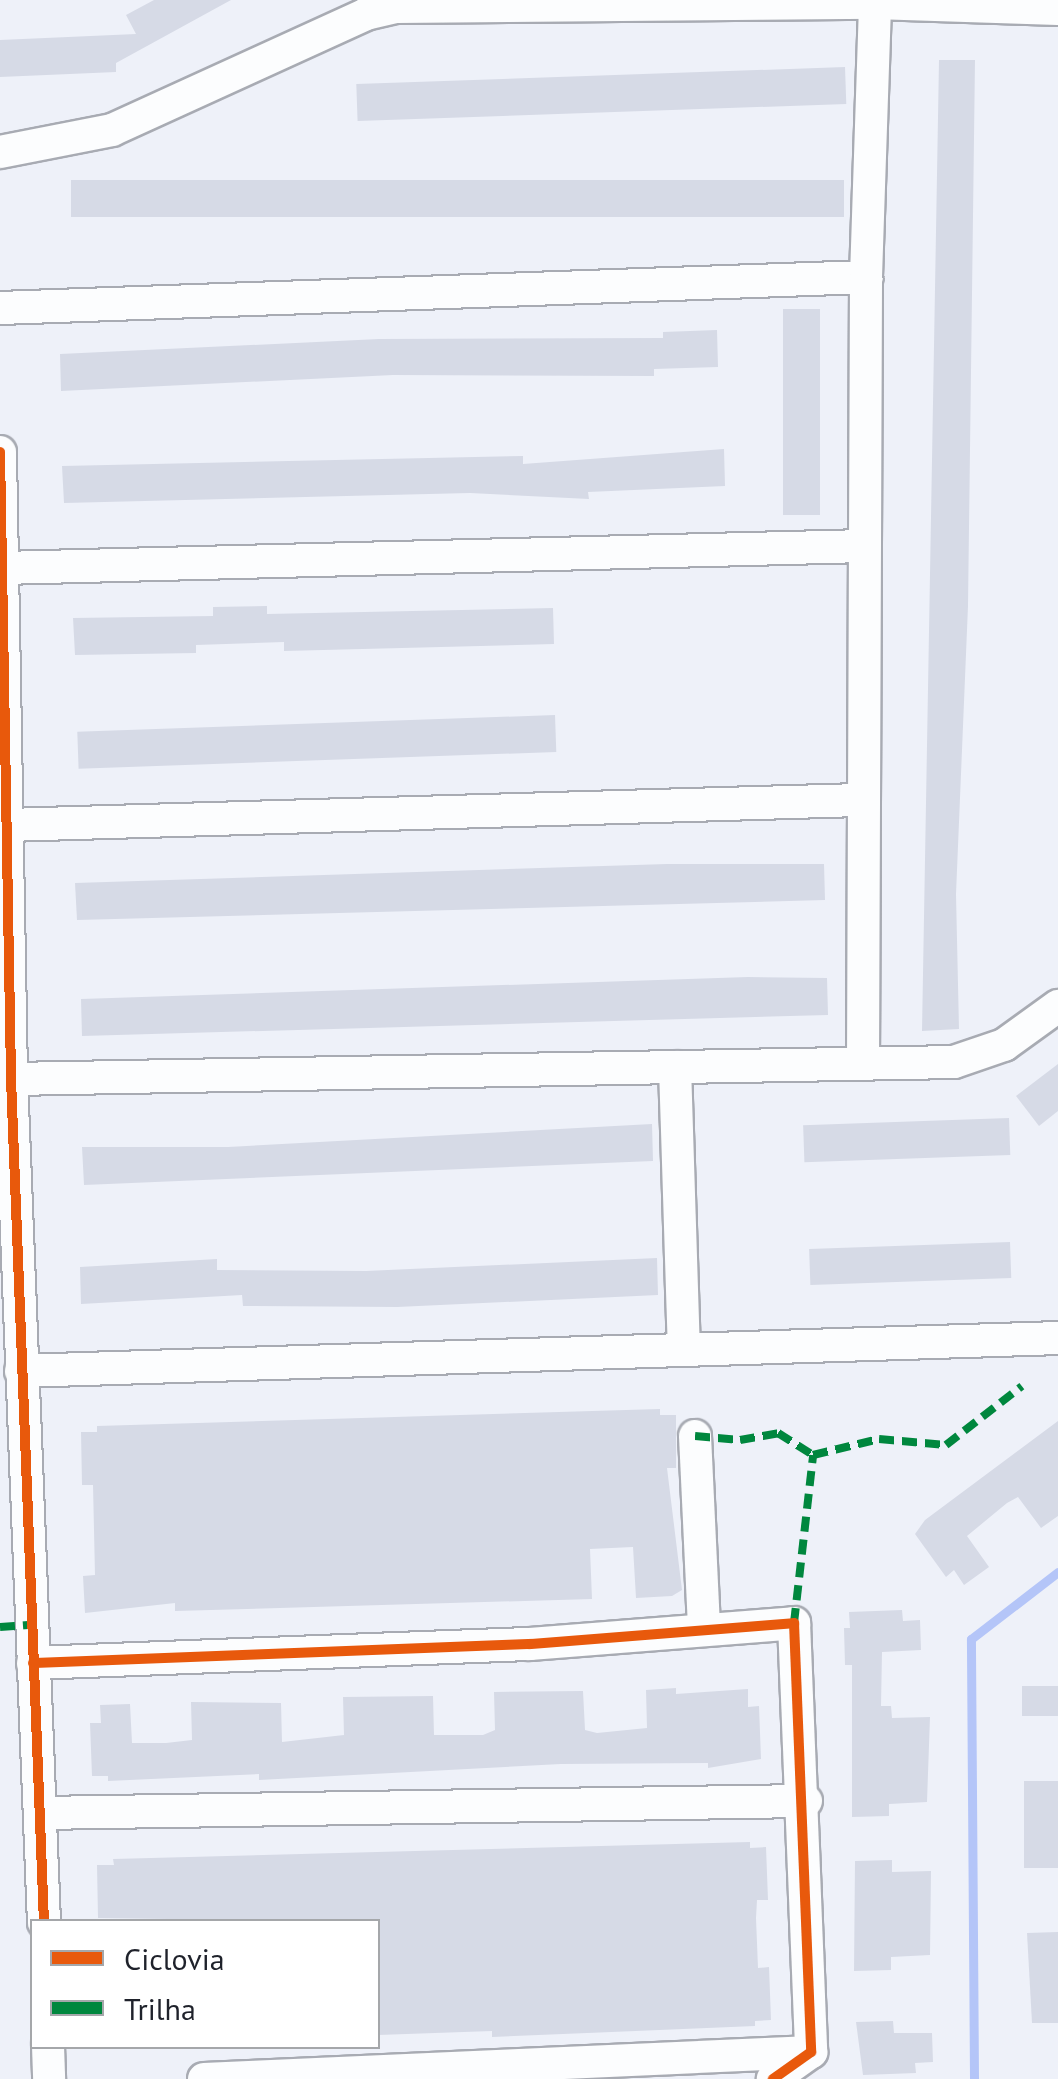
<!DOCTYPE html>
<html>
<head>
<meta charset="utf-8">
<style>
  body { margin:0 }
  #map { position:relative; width:1058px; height:2079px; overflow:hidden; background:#eef1f9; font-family:"PT Sans",sans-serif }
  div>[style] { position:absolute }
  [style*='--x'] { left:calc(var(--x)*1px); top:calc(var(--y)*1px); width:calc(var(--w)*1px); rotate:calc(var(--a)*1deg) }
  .stream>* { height:9px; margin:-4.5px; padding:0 4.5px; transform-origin:4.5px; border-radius:4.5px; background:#b4c5f8 }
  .building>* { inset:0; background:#d6dae6; transform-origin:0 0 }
  .roads { filter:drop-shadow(2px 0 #a8abb3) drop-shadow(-2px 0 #a8abb3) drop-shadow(0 2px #a8abb3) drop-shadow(0 -2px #a8abb3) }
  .minor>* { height:32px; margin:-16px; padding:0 16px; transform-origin:16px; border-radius:16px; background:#fcfdfe }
  .quiet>* { height:8px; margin-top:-4px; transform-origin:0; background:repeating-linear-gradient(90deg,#00873e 0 15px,transparent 0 23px) }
  .cycleway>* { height:10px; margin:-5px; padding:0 5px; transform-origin:5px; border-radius:5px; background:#e8590c }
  span { translate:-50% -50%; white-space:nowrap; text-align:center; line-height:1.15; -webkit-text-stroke:8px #fff; paint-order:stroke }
  .legend { position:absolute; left:30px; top:1919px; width:350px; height:130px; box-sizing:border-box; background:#fff; border:2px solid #a5a7aa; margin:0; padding:12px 18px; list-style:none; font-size:30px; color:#1f222b }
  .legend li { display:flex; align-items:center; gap:20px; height:50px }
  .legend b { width:50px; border:2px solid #a5a7aa }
</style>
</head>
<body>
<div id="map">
  <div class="stream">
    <div style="--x:974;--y:2079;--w:440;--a:-90.4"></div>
    <div style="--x:971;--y:1639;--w:110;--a:-37.6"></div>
  </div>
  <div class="building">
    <div style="clip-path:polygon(154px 0,231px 0,116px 63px,116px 72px,0 77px,0 40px,136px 34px,126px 15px)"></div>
    <div style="clip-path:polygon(939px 60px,975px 60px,968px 606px,956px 894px,959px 1029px,922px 1031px)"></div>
    <div style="left:845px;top:67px;width:37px;height:489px;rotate:88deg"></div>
    <div style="left:844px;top:180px;width:37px;height:773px;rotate:90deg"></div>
    <div style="left:783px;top:309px;width:37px;height:206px"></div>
    <div style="clip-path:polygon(717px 330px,718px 367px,654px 369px,654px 376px,393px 375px,61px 391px,60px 354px,379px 339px,663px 338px,663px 332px)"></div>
    <div style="clip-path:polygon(724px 449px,725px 486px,588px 492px,589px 499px,470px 493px,64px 503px,62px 466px,523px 456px,523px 464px)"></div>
    <div style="clip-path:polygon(267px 606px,267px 614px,553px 608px,554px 644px,284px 651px,284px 642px,196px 645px,196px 653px,75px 655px,73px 618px,213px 616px,213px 607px)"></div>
    <div style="left:555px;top:715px;width:37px;height:478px;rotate:88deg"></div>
    <div style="clip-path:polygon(667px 864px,824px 864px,825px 900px,77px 920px,75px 883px)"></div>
    <div style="clip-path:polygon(748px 977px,827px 978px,828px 1015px,82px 1036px,81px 999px)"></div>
    <div style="clip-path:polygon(1058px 1064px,1058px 1111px,1039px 1126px,1016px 1096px)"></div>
    <div style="left:1009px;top:1118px;width:37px;height:206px;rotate:88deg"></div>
    <div style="clip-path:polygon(652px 1124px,653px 1161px,84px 1185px,82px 1147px,228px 1147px)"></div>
    <div style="left:1010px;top:1242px;width:36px;height:201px;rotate:88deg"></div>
    <div style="clip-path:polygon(657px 1258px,658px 1295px,397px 1307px,243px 1306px,242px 1295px,81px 1304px,80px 1267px,217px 1259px,217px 1270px,366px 1271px)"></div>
    <div style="clip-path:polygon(660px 1409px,660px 1415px,676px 1415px,676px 1468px,667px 1468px,682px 1590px,672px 1596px,636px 1598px,633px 1547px,590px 1549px,592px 1599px,175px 1611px,175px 1603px,85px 1613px,83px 1576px,95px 1575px,93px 1485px,82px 1485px,81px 1432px,97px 1432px,97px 1426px)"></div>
    <div style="clip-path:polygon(1058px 1421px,1058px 1516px,1041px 1528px,1018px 1497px,1007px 1503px,967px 1536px,989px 1567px,964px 1585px,954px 1570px,946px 1577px,915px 1534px,925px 1520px)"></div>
    <div style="clip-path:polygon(902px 1610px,903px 1621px,920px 1620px,921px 1650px,882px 1652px,881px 1706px,891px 1706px,892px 1718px,930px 1717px,927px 1802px,889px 1804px,889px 1816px,852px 1817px,852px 1665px,845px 1665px,844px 1628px,850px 1628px,849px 1612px)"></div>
    <div style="left:1058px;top:1686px;width:30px;height:36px;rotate:90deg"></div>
    <div style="clip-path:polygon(676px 1688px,676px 1694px,748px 1689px,748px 1707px,759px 1706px,761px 1759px,708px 1768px,708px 1763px,561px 1764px,259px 1780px,259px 1774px,108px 1781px,108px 1776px,92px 1776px,90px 1723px,101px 1723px,100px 1705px,130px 1704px,132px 1743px,166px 1743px,192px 1740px,191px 1702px,281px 1703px,282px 1742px,344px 1735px,343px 1697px,433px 1696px,434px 1735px,483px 1735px,495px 1730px,494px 1692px,583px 1691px,585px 1730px,597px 1733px,647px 1728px,646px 1690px)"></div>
    <div style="left:1058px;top:1781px;width:87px;height:34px;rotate:90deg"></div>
    <div style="clip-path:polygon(750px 1842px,750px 1848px,766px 1847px,768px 1900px,757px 1900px,756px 1918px,758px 1968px,769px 1967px,771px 2020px,755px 2021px,755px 2026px,492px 2037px,492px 2031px,378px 2035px,378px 1922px,98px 1918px,97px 1865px,114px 1865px,113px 1859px)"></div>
    <div style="clip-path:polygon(892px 1860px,892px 1872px,931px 1871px,930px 1955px,891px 1957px,891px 1970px,854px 1971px,855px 1861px)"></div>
    <div style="clip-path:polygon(1058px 1932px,1058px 2023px,1032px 2023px,1027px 1933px)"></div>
    <div style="clip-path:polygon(893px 2021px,894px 2033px,932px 2033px,933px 2062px,915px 2063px,916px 2073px,863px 2075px,856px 2022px)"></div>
  </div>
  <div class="roads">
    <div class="minor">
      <div style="--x:0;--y:152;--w:114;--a:-11.1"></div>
      <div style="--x:112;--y:130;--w:279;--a:-24.5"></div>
      <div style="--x:366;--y:14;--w:31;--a:-13"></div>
      <div style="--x:396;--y:7;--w:479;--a:-0.5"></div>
      <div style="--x:875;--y:3;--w:183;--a:1.9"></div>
      <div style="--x:0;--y:308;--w:867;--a:-2.05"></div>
      <div style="--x:0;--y:452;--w:627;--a:88.99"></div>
      <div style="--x:11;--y:1079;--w:844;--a:87.76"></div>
      <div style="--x:2;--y:568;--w:861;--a:-1.46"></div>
      <div style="--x:7;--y:825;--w:853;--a:-1.68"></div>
      <div style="--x:863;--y:1064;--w:787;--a:-89.78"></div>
      <div style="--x:866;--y:277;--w:274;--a:-88.1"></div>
      <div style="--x:675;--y:1067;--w:281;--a:88.2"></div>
      <div style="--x:11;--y:1079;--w:943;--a:-1.03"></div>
      <div style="--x:954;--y:1062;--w:53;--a:-18.8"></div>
      <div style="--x:1004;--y:1045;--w:67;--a:-35.8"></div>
      <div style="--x:21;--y:1371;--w:1038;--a:-1.82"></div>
      <div style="--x:695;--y:1436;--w:194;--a:87.3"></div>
      <div style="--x:33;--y:1663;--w:497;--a:-2.2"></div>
      <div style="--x:530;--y:1644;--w:265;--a:-4.5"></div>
      <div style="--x:794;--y:1623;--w:429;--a:87.7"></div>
      <div style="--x:811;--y:2052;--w:47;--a:144.6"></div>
      <div style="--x:40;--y:1813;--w:766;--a:-0.9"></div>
      <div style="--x:48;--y:2046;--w:33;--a:88"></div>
      <div style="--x:204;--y:2079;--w:608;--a:-2.55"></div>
    </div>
  </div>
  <div class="quiet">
    <div style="--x:695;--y:1436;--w:45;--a:5.1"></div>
    <div style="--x:740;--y:1440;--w:39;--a:-10"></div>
    <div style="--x:778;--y:1433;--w:41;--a:32.2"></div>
    <div style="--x:813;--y:1455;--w:68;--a:-13.6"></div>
    <div style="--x:879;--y:1439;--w:67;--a:5.1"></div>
    <div style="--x:946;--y:1445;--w:96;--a:-37.8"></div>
    <div style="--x:794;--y:1623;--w:169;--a:-83.5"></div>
    <div style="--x:0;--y:1627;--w:32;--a:-4"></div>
  </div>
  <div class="cycleway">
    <div style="--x:0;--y:452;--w:627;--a:88.99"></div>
    <div style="--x:11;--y:1079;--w:844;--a:87.76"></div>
    <div style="--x:33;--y:1663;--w:497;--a:-2.2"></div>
    <div style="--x:530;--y:1644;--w:265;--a:-4.5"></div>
    <div style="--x:794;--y:1623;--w:429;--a:87.7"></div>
    <div style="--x:811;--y:2052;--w:47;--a:144.6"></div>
  </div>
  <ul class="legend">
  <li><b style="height:12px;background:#e8590c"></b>Ciclovia</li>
  <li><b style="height:12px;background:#00873e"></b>Trilha</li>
  </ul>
</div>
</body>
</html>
